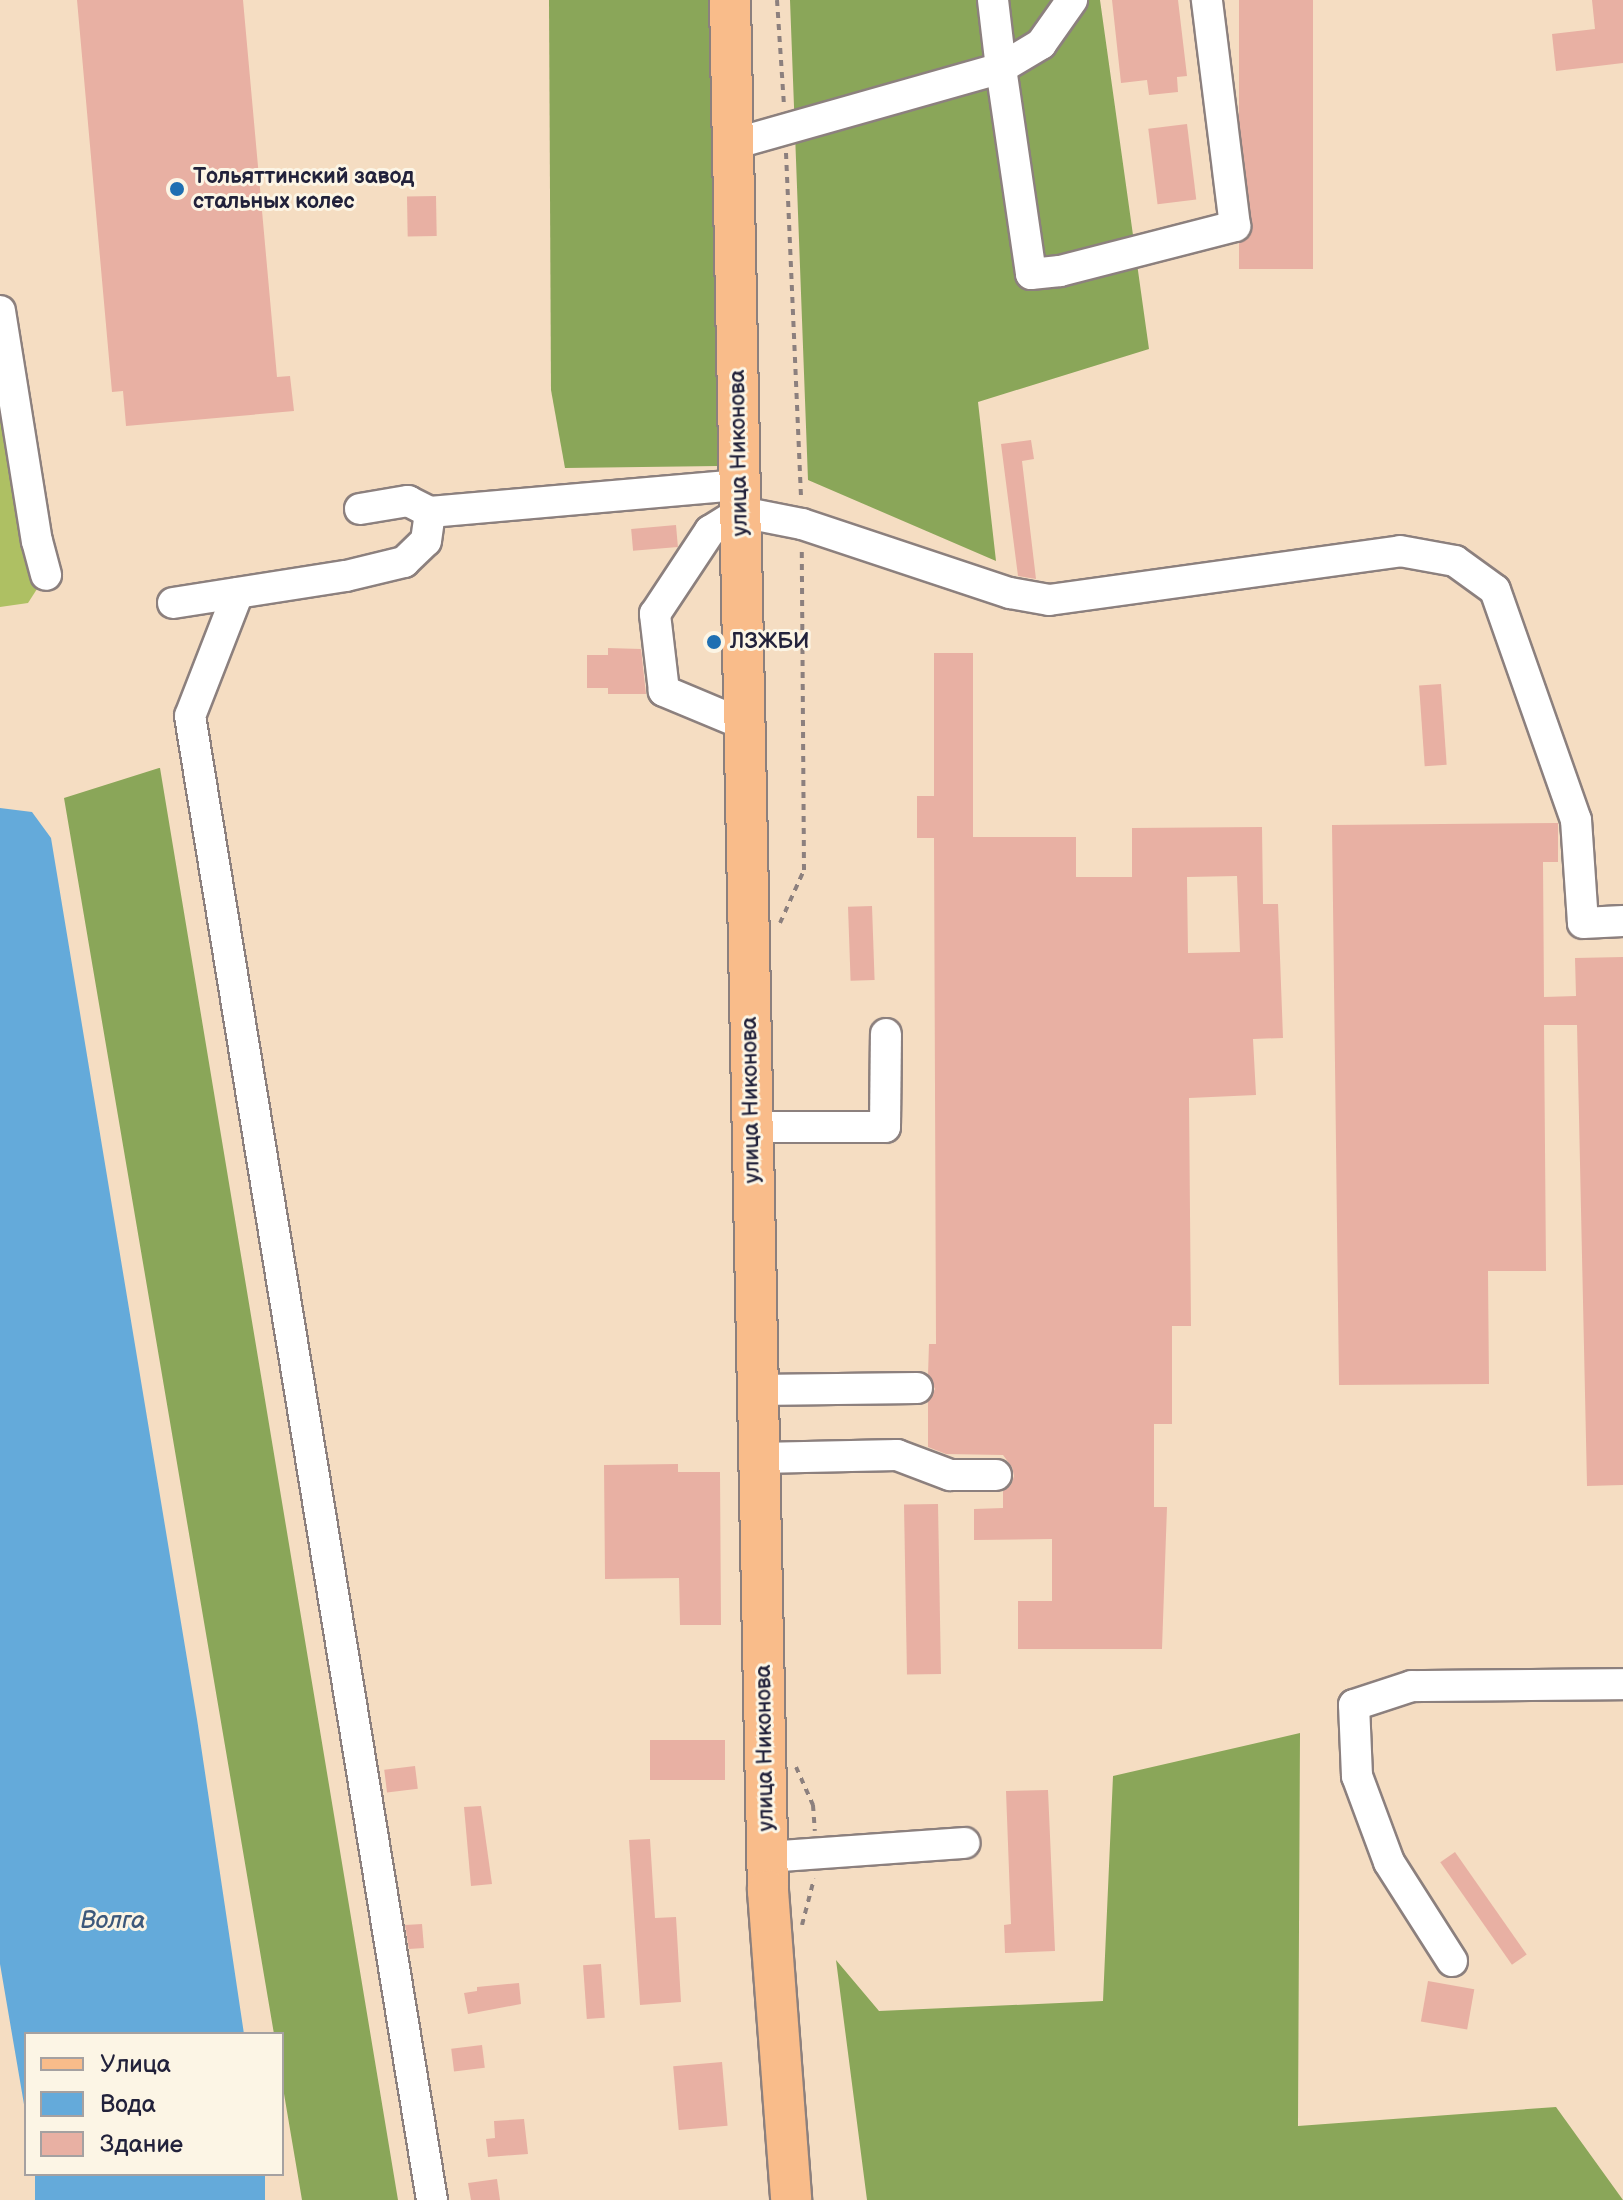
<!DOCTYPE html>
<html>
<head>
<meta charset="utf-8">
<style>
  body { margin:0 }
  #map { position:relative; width:1623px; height:2200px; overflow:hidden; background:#f5ddc2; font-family:"Balsamiq Sans",sans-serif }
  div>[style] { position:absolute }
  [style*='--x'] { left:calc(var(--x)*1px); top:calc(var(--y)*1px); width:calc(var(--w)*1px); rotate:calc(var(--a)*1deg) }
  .green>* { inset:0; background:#aec063 }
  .forest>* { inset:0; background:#8aa659 }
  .water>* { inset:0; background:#64aada; transform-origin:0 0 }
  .building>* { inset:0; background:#e8b0a3; transform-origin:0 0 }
  .path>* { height:4px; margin-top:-2px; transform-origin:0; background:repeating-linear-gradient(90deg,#8c807e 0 6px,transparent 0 12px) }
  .roads { filter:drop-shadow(2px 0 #8c807e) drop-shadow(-2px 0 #8c807e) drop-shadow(0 2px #8c807e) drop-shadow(0 -2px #8c807e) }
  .minor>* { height:30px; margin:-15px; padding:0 15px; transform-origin:15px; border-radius:15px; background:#fff }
  .major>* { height:40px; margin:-20px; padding:0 20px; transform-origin:20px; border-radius:20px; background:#f9bc8a }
  .dots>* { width:22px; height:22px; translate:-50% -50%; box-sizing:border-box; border:4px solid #fcf5e5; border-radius:50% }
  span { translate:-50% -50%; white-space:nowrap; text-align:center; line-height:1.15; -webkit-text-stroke:6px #fcf5e5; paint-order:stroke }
  .poi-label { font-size:22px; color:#22223b; font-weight:700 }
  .left { translate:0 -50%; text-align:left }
  .street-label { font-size:22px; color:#22223b }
  .water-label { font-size:24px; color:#3c587b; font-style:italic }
  .legend { position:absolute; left:24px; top:2032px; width:260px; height:144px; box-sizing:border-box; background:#fcf5e5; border:2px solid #a5a1a1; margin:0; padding:10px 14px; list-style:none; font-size:24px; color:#22223b }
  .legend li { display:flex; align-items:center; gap:16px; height:40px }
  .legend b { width:40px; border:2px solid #a5a1a1 }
</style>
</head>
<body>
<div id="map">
  <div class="green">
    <div style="clip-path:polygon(0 296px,46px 575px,28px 603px,0 607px)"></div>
  </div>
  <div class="forest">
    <div style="clip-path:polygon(549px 0,711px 0,719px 466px,565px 468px,551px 390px)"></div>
    <div style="clip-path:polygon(790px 0,1100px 0,1149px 349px,978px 402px,996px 561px,808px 480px)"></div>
    <div style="clip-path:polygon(159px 768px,160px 768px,398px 2200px,302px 2200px,282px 2082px,282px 2034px,274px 2034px,64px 798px)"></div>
    <div style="clip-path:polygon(1300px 1733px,1298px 2126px,1556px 2107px,1623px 2200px,867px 2200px,836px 1960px,879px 2011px,1103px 2001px,1113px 1776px)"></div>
  </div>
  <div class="water">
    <div style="clip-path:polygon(0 808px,32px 812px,51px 838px,197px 1719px,244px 2034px,26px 2034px,26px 2116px,0 1964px)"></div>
    <div style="left:35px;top:2174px;width:230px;height:26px"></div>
  </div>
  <div class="building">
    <div style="clip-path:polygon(77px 0,243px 0,277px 377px,290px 376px,294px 411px,126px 426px,123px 391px,112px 392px)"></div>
    <div style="clip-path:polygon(1112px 0,1178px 0,1187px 76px,1177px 77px,1178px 92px,1149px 95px,1147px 80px,1121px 83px)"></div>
    <div style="left:1239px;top:0;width:74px;height:269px"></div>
    <div style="clip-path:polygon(1592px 0,1623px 0,1623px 63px,1556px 71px,1552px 34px,1595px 29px)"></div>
    <div style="left:1187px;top:124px;width:76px;height:39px;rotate:83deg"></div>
    <div style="left:436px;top:196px;width:40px;height:29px;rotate:89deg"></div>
    <div style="clip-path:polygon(1031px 440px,1034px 459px,1022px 461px,1036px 579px,1018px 576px,1001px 444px)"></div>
    <div style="left:676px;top:525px;width:22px;height:45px;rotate:85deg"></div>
    <div style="clip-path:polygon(608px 648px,641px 649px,646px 694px,608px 694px,608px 688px,587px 688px,587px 655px,608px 655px)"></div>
    <div style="clip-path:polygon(evenodd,934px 653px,973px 653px,973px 837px,1076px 837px,1076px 877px,1132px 877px,1132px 828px,1262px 827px,1263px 904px,1278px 904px,1283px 1038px,1253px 1039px,1256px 1095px,1189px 1098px,1191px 1326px,1172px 1326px,1172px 1424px,1154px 1424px,1154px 1507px,1167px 1507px,1162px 1649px,1018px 1649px,1018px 1601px,1052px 1601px,1052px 1539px,974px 1540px,974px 1509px,1003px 1508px,1003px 1491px,1011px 1485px,1014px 1476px,1012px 1467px,1003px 1455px,946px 1454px,928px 1447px,928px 1401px,935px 1389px,928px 1375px,929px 1344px,936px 1344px,934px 838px,917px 838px,917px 796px,934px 796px,934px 653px,1237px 876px,1240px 952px,1188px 953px,1187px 877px,1237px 876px)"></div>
    <div style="left:1441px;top:684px;width:81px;height:22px;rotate:86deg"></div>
    <div style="clip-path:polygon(1558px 823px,1558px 862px,1543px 862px,1544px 997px,1576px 996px,1575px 958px,1623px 957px,1623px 1485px,1587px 1486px,1577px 1025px,1544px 1025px,1546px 1271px,1488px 1271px,1489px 1384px,1339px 1385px,1332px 825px)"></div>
    <div style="left:872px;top:906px;width:74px;height:24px;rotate:88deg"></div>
    <div style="clip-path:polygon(678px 1464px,678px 1472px,720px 1472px,721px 1625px,680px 1625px,679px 1578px,605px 1579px,604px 1465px)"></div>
    <div style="left:938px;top:1504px;width:170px;height:34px;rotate:89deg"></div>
    <div style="left:650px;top:1740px;width:75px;height:40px"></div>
    <div style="left:415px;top:1766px;width:23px;height:31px;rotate:83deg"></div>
    <div style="clip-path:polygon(1048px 1790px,1055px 1951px,1005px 1953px,1004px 1925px,1011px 1924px,1006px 1791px)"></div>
    <div style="clip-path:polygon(481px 1806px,492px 1884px,471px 1886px,464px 1807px)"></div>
    <div style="clip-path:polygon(650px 1839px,655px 1918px,676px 1917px,681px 2002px,640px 2005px,629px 1840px)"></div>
    <div style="left:1455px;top:1852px;width:125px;height:18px;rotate:55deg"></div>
    <div style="clip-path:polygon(422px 1924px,424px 1948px,409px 1949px,405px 1925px)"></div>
    <div style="left:601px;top:1964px;width:54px;height:18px;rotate:86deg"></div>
    <div style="left:1428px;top:1981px;width:47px;height:41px;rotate:10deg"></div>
    <div style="clip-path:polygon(519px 1983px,521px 2004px,468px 2014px,464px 1993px,477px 1991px,477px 1987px)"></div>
    <div style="left:482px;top:2045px;width:23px;height:31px;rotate:83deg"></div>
    <div style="left:722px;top:2062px;width:64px;height:49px;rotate:85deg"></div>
    <div style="clip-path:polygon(524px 2119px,528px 2154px,488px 2157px,486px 2139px,495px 2138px,494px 2121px)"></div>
    <div style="clip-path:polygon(497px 2179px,500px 2200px,471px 2200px,468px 2183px)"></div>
  </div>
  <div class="path">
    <div style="--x:777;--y:0;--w:105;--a:86.2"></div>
    <div style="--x:786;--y:153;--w:347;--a:87.5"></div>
    <div style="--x:780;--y:923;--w:58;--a:-65.6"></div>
    <div style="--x:804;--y:870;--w:321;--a:-90.4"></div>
    <div style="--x:796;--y:1767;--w:42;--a:65.9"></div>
    <div style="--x:813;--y:1805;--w:26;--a:86"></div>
    <div style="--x:802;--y:1925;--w:48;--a:-75.4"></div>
  </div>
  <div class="roads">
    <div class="minor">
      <div style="--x:993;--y:0;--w:68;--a:83.3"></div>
      <div style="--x:1001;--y:68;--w:47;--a:-31"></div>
      <div style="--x:1041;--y:44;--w:54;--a:-54.8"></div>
      <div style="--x:733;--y:144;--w:279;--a:-15.8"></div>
      <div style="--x:1001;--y:68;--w:208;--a:81.7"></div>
      <div style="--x:1031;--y:274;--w:29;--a:-6"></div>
      <div style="--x:1060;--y:271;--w:181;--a:-14.4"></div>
      <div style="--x:1235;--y:226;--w:228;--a:-97.1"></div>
      <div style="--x:0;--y:311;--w:233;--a:80.9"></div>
      <div style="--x:37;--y:541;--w:35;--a:75"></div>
      <div style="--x:360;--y:509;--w:49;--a:-9.5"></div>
      <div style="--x:408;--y:501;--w:25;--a:27"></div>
      <div style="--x:430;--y:512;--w:311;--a:-5"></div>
      <div style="--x:238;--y:593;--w:132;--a:111.3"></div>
      <div style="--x:190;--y:716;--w:1504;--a:80.74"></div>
      <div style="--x:173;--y:603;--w:175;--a:-8.9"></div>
      <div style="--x:346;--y:576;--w:60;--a:-13.6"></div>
      <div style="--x:404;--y:562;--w:30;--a:-44"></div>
      <div style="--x:426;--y:541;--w:29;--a:-82"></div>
      <div style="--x:743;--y:724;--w:86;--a:-157.3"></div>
      <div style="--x:664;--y:691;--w:78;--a:-96.7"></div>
      <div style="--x:655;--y:614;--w:100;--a:-56.5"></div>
      <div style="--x:710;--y:531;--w:36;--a:-32"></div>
      <div style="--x:741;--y:512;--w:62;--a:11.1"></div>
      <div style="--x:802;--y:524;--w:219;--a:18.4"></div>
      <div style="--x:1010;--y:593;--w:40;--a:10"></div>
      <div style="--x:1049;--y:600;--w:354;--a:-7.9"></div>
      <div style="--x:1400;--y:551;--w:56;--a:10.3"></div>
      <div style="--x:1455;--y:561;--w:49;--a:35.9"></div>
      <div style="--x:1495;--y:590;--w:244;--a:70.6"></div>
      <div style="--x:1576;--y:820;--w:103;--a:86.1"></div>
      <div style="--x:1583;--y:923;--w:40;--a:-2.9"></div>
      <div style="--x:751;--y:1127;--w:134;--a:0"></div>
      <div style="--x:885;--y:1127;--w:93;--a:-89.4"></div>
      <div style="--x:757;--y:1390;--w:160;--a:-0.7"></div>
      <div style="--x:759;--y:1458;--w:138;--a:-1.2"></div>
      <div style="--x:897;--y:1455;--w:57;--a:20.7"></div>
      <div style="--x:950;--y:1475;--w:46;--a:0"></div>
      <div style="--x:768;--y:1857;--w:197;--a:-4.1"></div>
      <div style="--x:1452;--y:1961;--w:117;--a:-122.5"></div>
      <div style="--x:1389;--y:1862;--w:92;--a:-110.4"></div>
      <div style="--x:1357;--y:1776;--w:71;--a:-92.4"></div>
      <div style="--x:1354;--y:1705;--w:61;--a:-18.1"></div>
      <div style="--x:1412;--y:1686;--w:211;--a:-0.5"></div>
    </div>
    <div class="major">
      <div style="--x:730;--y:0;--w:1891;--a:88.85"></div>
      <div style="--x:768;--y:1891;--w:310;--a:85.7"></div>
    </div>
  </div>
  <div class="dots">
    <div style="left:177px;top:189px;background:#1f6fb2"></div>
    <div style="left:714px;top:642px;background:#1f6fb2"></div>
  </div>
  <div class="poi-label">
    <span class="left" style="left:193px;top:189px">Тольяттинский завод<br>стальных колес</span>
    <span class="left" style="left:730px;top:642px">ЛЗЖБИ</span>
  </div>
  <div class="street-label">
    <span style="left:739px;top:453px;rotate:-91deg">улица Никонова</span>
    <span style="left:751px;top:1100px;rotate:-91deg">улица Никонова</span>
    <span style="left:765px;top:1748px;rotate:-91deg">улица Никонова</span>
  </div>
  <div class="water-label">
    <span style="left:113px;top:1921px">Волга</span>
  </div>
  <ul class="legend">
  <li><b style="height:10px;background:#f9bc8a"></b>Улица</li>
  <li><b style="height:22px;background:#64aada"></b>Вода</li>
  <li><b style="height:22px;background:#e8b0a3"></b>Здание</li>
  </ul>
</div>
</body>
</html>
